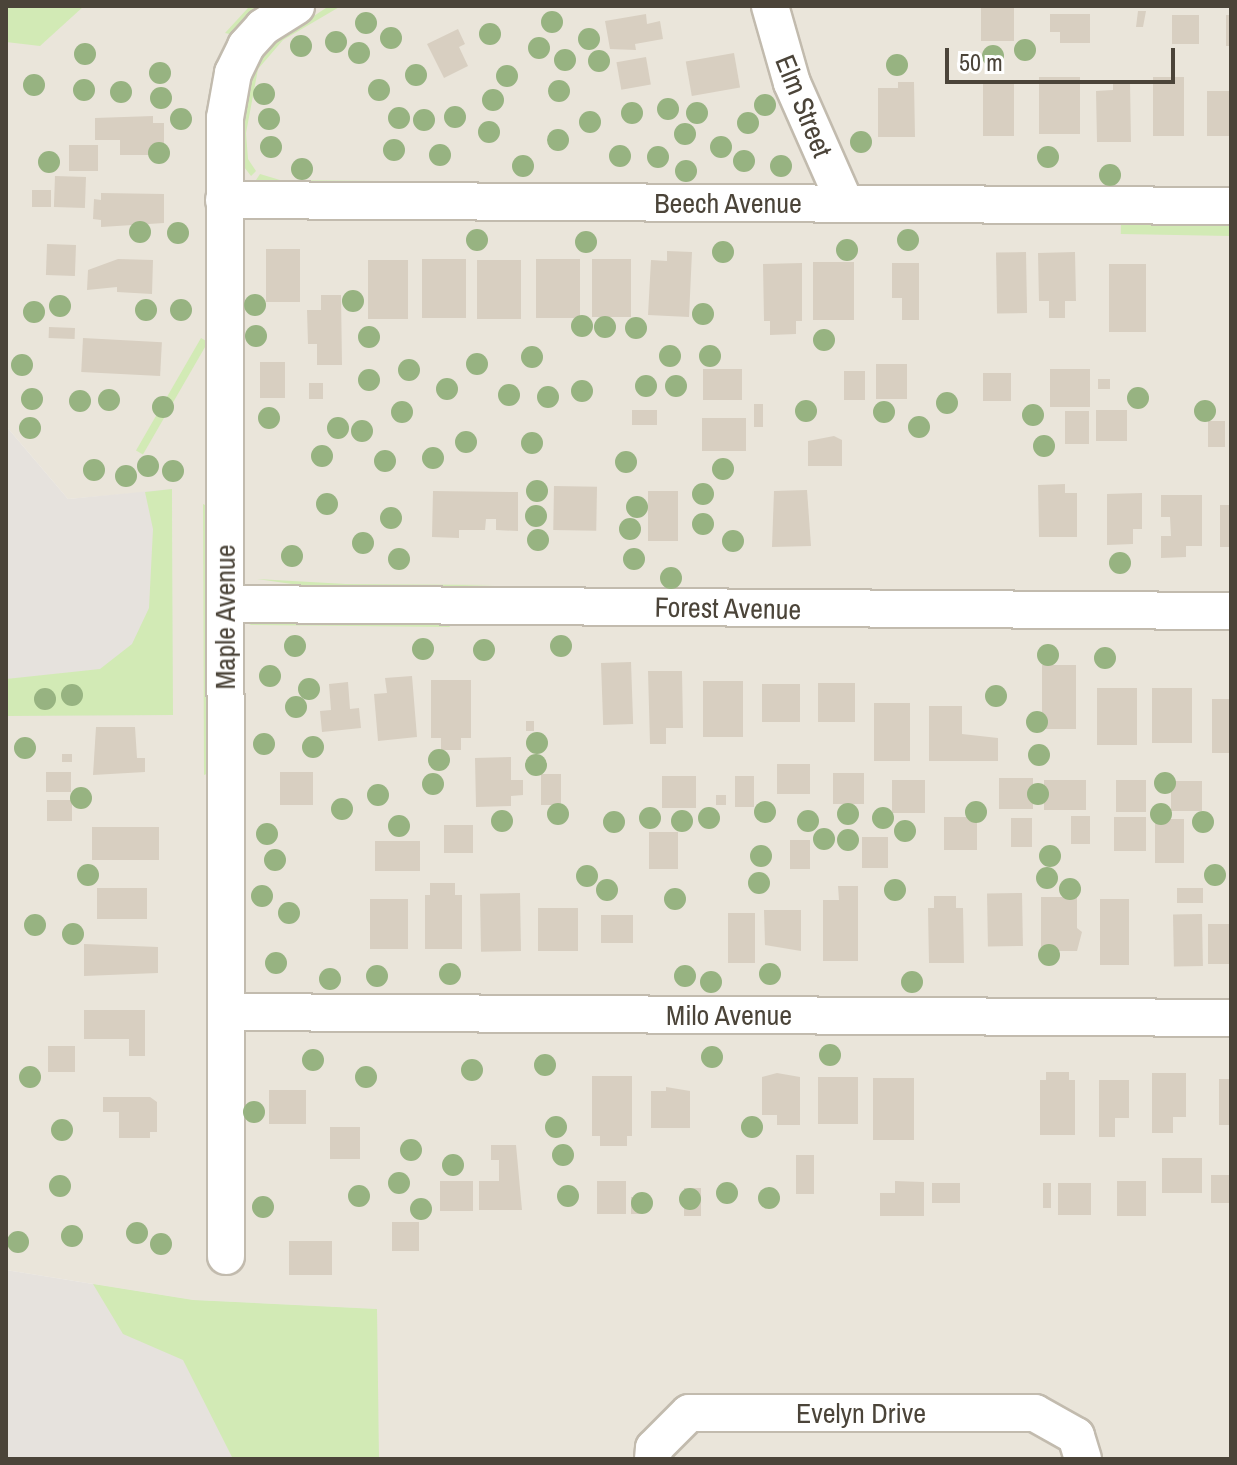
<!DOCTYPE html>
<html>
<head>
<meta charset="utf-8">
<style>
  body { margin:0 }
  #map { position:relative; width:1237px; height:1465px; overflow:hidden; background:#f6f3ec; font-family:"Archivo Narrow",sans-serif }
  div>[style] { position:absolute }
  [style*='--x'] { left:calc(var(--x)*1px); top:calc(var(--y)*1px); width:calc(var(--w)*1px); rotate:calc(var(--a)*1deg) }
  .residential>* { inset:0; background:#eae5da }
  .industrial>* { inset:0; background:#e6e2dd }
  .green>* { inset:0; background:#d2eab5; transform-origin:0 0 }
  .building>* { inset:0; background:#d8cfc1; transform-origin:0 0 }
  .roads { filter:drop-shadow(2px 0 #c2bbae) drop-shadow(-2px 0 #c2bbae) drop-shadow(0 2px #c2bbae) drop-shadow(0 -2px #c2bbae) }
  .minor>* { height:36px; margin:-18px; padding:0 18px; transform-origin:18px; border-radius:18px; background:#fff }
  .trees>* { width:22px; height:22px; margin:-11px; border-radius:50%; background:#97b381 }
  span { translate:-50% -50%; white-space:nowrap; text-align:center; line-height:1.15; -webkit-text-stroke:6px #fff; paint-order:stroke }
  .street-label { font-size:28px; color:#4b4439 }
  .frame { position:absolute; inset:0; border:8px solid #4b4439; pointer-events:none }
  .scale { position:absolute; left:945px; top:48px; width:230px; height:36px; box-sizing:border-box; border:4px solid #4b4439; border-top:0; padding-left:10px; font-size:24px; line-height:28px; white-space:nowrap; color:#4b4439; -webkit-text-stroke:6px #fff; paint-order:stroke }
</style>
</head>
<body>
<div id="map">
  <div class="residential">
    <div style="clip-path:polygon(6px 6px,1231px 6px,1231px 1459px,379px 1459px,376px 1309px,193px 1300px,6px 1270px,6px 716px,173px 714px,172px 490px,68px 499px,6px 426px)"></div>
  </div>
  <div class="industrial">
    <div style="clip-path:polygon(6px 426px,68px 499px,172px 489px,173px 715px,6px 716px)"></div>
    <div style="clip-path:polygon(6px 1270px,193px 1300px,377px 1309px,379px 1459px,6px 1459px)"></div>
  </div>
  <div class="green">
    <div style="clip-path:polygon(6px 6px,84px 6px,40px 46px,6px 42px)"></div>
    <div style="clip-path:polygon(268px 6px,234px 35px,225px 33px,248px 8px)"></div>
    <div style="clip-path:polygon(329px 6px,341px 6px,283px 40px,258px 69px,246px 133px,248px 159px,256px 171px,251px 176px,241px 163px,239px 144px,247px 85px,265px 48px)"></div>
    <div style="clip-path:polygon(260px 174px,280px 180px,812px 185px,265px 183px,256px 180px)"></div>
    <div style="left:1121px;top:221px;width:110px;height:13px;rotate:1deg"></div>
    <div style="left:201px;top:338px;width:8px;height:130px;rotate:30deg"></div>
    <div style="clip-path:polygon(172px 489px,173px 715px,6px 716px,6px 679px,100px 669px,132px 644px,149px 608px,153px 529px,145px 492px)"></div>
    <div style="clip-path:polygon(203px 504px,209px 507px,209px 773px,204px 775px)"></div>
    <div style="clip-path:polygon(257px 579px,346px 584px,495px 585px,334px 590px)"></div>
    <div style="clip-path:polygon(835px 589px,1076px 591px,839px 593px)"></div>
    <div style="clip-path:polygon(260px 620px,446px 621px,450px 627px,249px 625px)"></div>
    <div style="clip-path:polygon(93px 1284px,193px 1300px,377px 1309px,379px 1459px,233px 1459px,183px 1360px,123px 1334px)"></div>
  </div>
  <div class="building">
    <div style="left:981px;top:7px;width:33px;height:34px"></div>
    <div style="clip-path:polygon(1138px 11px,1146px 11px,1143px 27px,1136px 27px)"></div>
    <div style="clip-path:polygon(646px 14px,647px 24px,660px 21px,663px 39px,635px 44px,636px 50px,610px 49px,605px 21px)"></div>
    <div style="clip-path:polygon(1050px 14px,1090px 14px,1090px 43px,1060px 43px,1060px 32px,1050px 32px)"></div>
    <div style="left:1172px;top:15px;width:27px;height:29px"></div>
    <div style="left:1226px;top:15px;width:5px;height:31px"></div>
    <div style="clip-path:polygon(458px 29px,465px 44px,459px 47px,468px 66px,444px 78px,427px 44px)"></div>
    <div style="left:734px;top:53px;width:35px;height:49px;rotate:80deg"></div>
    <div style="left:646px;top:57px;width:28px;height:30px;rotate:80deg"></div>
    <div style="left:1080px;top:77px;width:57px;height:41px;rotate:90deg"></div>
    <div style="left:1153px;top:77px;width:31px;height:59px"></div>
    <div style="clip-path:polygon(898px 82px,914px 82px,915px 137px,878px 137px,878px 88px,898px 88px)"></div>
    <div style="left:983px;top:82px;width:31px;height:54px"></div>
    <div style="clip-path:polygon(1113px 82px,1130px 82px,1131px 142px,1097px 142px,1096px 91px,1113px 90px)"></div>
    <div style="left:1207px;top:91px;width:24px;height:45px"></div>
    <div style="clip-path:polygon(153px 116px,153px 123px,164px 123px,164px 149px,152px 149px,152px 155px,120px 155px,120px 140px,95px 140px,95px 118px)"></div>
    <div style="left:69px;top:145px;width:29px;height:26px"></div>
    <div style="left:55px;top:176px;width:31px;height:31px;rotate:2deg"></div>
    <div style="left:32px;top:190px;width:19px;height:17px"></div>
    <div style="clip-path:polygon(101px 193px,164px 194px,164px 223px,101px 227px,101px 220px,93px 219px,94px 199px,101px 200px)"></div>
    <div style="left:47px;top:244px;width:29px;height:31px;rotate:2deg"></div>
    <div style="left:266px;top:249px;width:34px;height:53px"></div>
    <div style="clip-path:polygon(667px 251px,692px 252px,689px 317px,648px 315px,651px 260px,667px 261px)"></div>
    <div style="left:1026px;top:252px;width:61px;height:30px;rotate:89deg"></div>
    <div style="clip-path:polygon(1075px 252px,1076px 301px,1065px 301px,1065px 318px,1049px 318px,1049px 301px,1039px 301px,1038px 253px)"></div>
    <div style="clip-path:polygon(118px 259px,153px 260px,152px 294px,117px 292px,117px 287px,87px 290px,88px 270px)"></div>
    <div style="left:422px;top:259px;width:44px;height:59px"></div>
    <div style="left:536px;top:259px;width:44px;height:59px"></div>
    <div style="left:592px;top:259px;width:39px;height:58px"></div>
    <div style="left:368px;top:260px;width:40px;height:59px"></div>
    <div style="left:477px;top:260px;width:44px;height:59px"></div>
    <div style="left:813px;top:262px;width:41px;height:58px"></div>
    <div style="clip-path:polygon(802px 263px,802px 321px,796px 321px,796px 334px,770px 335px,770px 321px,764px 321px,763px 264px)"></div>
    <div style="clip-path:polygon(892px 263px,919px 263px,919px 320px,902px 320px,902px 298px,892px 298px)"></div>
    <div style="left:1109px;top:264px;width:37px;height:68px"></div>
    <div style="clip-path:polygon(321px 295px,341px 295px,342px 365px,317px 365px,317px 344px,308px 344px,307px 310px,321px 310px)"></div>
    <div style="left:49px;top:327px;width:26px;height:11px;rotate:2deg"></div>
    <div style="left:83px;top:338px;width:79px;height:34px;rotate:3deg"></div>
    <div style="left:260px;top:362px;width:25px;height:36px"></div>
    <div style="left:907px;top:364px;width:35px;height:31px;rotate:90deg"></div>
    <div style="left:742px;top:369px;width:31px;height:39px;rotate:90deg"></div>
    <div style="left:1050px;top:369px;width:40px;height:38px"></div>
    <div style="left:844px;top:371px;width:21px;height:29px"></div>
    <div style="left:1011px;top:373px;width:28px;height:28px;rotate:90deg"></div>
    <div style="left:1098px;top:379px;width:12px;height:10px"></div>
    <div style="left:309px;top:383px;width:14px;height:16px"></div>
    <div style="left:763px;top:404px;width:23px;height:9px;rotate:90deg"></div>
    <div style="left:632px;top:410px;width:25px;height:15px"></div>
    <div style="left:1127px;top:410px;width:31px;height:31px;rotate:90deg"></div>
    <div style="left:1065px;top:411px;width:24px;height:33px"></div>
    <div style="left:702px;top:418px;width:44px;height:33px"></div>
    <div style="left:1225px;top:421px;width:26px;height:17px;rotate:90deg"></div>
    <div style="clip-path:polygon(834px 436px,842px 440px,842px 466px,808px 466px,808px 441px)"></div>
    <div style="clip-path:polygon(1065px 484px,1065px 493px,1077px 493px,1077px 537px,1039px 537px,1038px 485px)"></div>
    <div style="left:554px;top:486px;width:43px;height:44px;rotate:1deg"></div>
    <div style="clip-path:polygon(807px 490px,811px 546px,772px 547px,774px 491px)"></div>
    <div style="clip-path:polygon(433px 491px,518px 492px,518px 531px,496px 530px,496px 519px,486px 519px,485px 530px,459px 530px,459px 538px,432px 537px)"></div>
    <div style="left:648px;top:491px;width:30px;height:50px"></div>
    <div style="clip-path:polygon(1142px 493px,1142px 529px,1133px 529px,1133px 544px,1107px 545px,1107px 494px)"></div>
    <div style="clip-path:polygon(1161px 495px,1202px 495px,1202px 546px,1186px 546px,1186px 557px,1161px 558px,1161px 536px,1171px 536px,1170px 517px,1161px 517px)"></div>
    <div style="left:1220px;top:505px;width:11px;height:42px"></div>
    <div style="left:631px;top:662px;width:62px;height:30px;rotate:88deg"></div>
    <div style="left:1042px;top:665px;width:34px;height:64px"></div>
    <div style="clip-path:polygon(648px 671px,682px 671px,683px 728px,666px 728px,666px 744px,650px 744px)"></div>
    <div style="clip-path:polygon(412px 676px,417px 737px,378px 741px,374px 694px,387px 693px,385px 678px)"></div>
    <div style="clip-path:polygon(431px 680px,471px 680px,471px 738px,461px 738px,461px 750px,441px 750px,441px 738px,431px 738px)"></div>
    <div style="left:703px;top:681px;width:40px;height:56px"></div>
    <div style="clip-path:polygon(348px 682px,350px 709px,359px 708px,361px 728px,322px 732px,320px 711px,331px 710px,329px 684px)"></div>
    <div style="left:855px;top:683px;width:39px;height:37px;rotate:90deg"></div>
    <div style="left:762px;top:684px;width:38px;height:38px"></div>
    <div style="left:1097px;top:688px;width:40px;height:57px"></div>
    <div style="left:1152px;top:688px;width:40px;height:55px"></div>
    <div style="left:1212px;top:699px;width:19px;height:54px"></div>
    <div style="left:874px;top:703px;width:36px;height:58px"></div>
    <div style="clip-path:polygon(929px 706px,962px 706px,962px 734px,998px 738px,998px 761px,929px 761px)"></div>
    <div style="left:526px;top:721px;width:8px;height:10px"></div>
    <div style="clip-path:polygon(96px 727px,135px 727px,137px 758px,145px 758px,145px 772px,93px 775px)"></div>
    <div style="left:62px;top:754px;width:10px;height:8px"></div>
    <div style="clip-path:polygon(511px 757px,511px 780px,523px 780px,523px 795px,511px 796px,511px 806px,476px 807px,475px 758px)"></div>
    <div style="left:777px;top:764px;width:33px;height:30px"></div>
    <div style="left:46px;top:772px;width:25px;height:20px"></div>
    <div style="left:280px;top:772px;width:33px;height:33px"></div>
    <div style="left:833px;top:773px;width:31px;height:31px"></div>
    <div style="left:541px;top:774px;width:20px;height:31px"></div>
    <div style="left:662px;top:776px;width:34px;height:32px"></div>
    <div style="left:735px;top:776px;width:19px;height:31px"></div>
    <div style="left:999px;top:778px;width:34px;height:31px"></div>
    <div style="left:892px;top:780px;width:33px;height:33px"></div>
    <div style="left:1086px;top:780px;width:30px;height:42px;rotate:90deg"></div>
    <div style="left:1116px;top:780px;width:30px;height:32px"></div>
    <div style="left:1171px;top:781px;width:31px;height:30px"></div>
    <div style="left:716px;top:795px;width:10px;height:10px"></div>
    <div style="left:47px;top:800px;width:25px;height:21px"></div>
    <div style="left:1071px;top:816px;width:19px;height:28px"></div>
    <div style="left:944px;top:817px;width:33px;height:33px"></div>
    <div style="left:1114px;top:817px;width:32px;height:34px"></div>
    <div style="left:1011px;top:818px;width:21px;height:29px"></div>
    <div style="left:1155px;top:819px;width:29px;height:44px"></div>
    <div style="left:444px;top:825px;width:29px;height:28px"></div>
    <div style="left:92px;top:827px;width:67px;height:33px"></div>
    <div style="left:649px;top:832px;width:29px;height:37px"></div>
    <div style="left:862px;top:837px;width:26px;height:31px"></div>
    <div style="left:790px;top:840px;width:20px;height:29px"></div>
    <div style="left:420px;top:841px;width:30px;height:45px;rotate:90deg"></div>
    <div style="clip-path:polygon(430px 883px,455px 883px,455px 895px,462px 895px,462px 949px,425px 949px,425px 895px,430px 895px)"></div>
    <div style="clip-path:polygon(838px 886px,858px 886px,858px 961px,823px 961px,823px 900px,839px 900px)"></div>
    <div style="left:97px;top:888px;width:50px;height:31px"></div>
    <div style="left:1177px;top:888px;width:26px;height:15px"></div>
    <div style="left:520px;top:893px;width:58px;height:40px;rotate:89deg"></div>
    <div style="left:1022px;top:893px;width:53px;height:35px;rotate:89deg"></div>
    <div style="clip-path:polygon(934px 896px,956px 896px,956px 908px,963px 908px,964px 963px,929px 963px,928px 908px,934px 908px)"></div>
    <div style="clip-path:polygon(1041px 897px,1077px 897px,1077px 928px,1082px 932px,1077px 951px,1041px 951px)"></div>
    <div style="left:370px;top:899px;width:38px;height:50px"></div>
    <div style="left:1100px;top:899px;width:29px;height:66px"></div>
    <div style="left:538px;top:908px;width:40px;height:43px"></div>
    <div style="clip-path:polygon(764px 910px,801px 910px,801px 951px,765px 945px)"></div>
    <div style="left:728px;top:913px;width:27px;height:50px"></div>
    <div style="left:1202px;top:914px;width:52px;height:29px;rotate:89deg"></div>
    <div style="left:601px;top:915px;width:32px;height:28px"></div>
    <div style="left:1208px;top:924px;width:23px;height:40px"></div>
    <div style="clip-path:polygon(84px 944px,158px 947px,158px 973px,84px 976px)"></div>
    <div style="clip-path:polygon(84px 1010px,145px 1010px,145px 1056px,129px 1056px,129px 1039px,84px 1039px)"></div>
    <div style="left:48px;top:1046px;width:27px;height:26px"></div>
    <div style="clip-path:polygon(1046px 1072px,1069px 1072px,1069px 1080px,1075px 1080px,1075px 1135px,1040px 1135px,1040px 1080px,1046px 1080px)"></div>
    <div style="clip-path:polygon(777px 1073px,800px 1077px,800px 1125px,777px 1125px,777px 1115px,762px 1115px,762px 1077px)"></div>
    <div style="clip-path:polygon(1152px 1073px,1186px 1073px,1186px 1117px,1173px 1117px,1173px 1133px,1152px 1133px)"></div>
    <div style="clip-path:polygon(592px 1076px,632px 1076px,632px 1136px,627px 1136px,627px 1146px,600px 1146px,600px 1136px,592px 1136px)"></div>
    <div style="left:858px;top:1077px;width:47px;height:40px;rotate:90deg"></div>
    <div style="left:873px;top:1078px;width:41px;height:62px"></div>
    <div style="left:1219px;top:1079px;width:12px;height:46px"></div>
    <div style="clip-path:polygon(1099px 1080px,1129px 1080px,1129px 1118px,1115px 1118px,1115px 1137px,1099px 1137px)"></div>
    <div style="clip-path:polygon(666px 1087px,690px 1091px,690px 1128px,651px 1128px,651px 1091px,666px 1091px)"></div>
    <div style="left:269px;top:1090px;width:37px;height:34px"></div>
    <div style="clip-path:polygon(103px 1097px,150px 1097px,157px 1102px,157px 1132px,150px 1132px,150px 1138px,119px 1138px,119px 1112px,103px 1112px)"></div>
    <div style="left:330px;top:1127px;width:30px;height:32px"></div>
    <div style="clip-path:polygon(491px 1145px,516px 1145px,522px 1210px,479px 1210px,479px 1181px,499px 1181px,499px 1160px,491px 1160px)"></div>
    <div style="left:796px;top:1155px;width:18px;height:39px"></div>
    <div style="left:1162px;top:1158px;width:40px;height:35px"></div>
    <div style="left:1211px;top:1175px;width:20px;height:28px"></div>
    <div style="left:440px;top:1181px;width:33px;height:30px"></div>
    <div style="left:597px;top:1181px;width:29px;height:33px"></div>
    <div style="clip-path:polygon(895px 1181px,924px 1182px,924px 1216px,880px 1216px,880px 1193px,895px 1193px)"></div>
    <div style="left:1117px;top:1181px;width:29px;height:35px"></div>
    <div style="left:932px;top:1183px;width:28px;height:20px"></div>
    <div style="left:1043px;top:1183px;width:8px;height:25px"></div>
    <div style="left:1058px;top:1183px;width:33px;height:32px"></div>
    <div style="left:684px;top:1188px;width:17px;height:28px"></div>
    <div style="left:631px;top:1197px;width:12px;height:17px"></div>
    <div style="left:392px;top:1222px;width:27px;height:29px"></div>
    <div style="left:289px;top:1241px;width:43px;height:34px"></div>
  </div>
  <div class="roads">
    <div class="minor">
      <div style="--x:770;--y:6;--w:80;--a:74.1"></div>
      <div style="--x:792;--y:83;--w:131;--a:66.2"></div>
      <div style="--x:224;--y:200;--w:1007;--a:0.34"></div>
      <div style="--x:225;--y:604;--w:1006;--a:0.4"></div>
      <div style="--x:226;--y:1012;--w:1005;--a:0.34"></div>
      <div style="--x:226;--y:1256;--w:1138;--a:-90.05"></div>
      <div style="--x:225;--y:118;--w:46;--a:-79.9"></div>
      <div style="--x:233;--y:73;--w:30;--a:-64"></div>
      <div style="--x:246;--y:46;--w:25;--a:-48"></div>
      <div style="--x:263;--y:27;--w:39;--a:-32"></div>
      <div style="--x:653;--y:1459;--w:11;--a:-85"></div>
      <div style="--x:654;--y:1448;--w:49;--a:-45"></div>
      <div style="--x:689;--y:1413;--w:346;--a:0"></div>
      <div style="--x:1035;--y:1413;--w:47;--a:29.3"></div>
      <div style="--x:1076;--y:1436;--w:24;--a:73"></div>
    </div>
  </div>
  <div class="trees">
    <div style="left:552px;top:22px"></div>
    <div style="left:366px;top:23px"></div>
    <div style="left:490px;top:34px"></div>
    <div style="left:391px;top:38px"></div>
    <div style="left:589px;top:39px"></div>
    <div style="left:336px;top:42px"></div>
    <div style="left:301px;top:46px"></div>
    <div style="left:539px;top:48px"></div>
    <div style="left:1025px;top:50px"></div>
    <div style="left:359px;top:53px"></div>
    <div style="left:85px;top:54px"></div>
    <div style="left:993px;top:56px"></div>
    <div style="left:565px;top:60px"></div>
    <div style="left:599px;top:61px"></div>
    <div style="left:897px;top:65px"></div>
    <div style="left:160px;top:73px"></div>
    <div style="left:416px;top:75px"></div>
    <div style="left:507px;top:76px"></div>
    <div style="left:34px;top:85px"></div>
    <div style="left:84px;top:90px"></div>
    <div style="left:379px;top:90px"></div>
    <div style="left:559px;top:91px"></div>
    <div style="left:121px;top:92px"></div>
    <div style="left:264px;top:94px"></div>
    <div style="left:161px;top:98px"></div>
    <div style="left:493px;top:100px"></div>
    <div style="left:765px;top:105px"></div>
    <div style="left:668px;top:109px"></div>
    <div style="left:632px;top:113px"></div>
    <div style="left:697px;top:113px"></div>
    <div style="left:455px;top:117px"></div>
    <div style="left:399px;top:118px"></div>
    <div style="left:181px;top:119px"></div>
    <div style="left:269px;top:119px"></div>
    <div style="left:424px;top:120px"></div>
    <div style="left:590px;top:122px"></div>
    <div style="left:748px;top:123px"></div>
    <div style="left:489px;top:132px"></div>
    <div style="left:685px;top:134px"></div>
    <div style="left:558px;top:140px"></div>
    <div style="left:861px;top:142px"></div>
    <div style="left:271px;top:147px"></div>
    <div style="left:721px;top:147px"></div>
    <div style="left:394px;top:150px"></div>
    <div style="left:159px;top:153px"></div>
    <div style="left:440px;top:155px"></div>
    <div style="left:620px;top:156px"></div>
    <div style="left:658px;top:157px"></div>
    <div style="left:1048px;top:157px"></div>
    <div style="left:744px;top:161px"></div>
    <div style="left:49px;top:162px"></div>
    <div style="left:523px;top:166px"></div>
    <div style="left:781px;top:166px"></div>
    <div style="left:302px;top:169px"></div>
    <div style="left:686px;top:171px"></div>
    <div style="left:1110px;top:175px"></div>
    <div style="left:140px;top:232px"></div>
    <div style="left:178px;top:233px"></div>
    <div style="left:477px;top:240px"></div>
    <div style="left:908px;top:240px"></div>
    <div style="left:586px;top:242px"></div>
    <div style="left:847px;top:250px"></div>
    <div style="left:723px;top:252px"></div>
    <div style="left:353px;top:301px"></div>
    <div style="left:255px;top:305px"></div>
    <div style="left:60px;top:306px"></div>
    <div style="left:146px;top:310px"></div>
    <div style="left:181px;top:310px"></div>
    <div style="left:34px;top:312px"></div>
    <div style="left:703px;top:314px"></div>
    <div style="left:582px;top:326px"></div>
    <div style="left:605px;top:327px"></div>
    <div style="left:636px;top:328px"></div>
    <div style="left:256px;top:336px"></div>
    <div style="left:369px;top:337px"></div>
    <div style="left:824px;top:340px"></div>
    <div style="left:670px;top:356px"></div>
    <div style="left:710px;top:356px"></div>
    <div style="left:532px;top:357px"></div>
    <div style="left:477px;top:364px"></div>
    <div style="left:22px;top:365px"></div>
    <div style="left:409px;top:370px"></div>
    <div style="left:369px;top:380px"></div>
    <div style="left:646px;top:386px"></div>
    <div style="left:676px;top:386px"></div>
    <div style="left:447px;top:389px"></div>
    <div style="left:582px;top:391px"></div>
    <div style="left:509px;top:395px"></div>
    <div style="left:548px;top:397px"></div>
    <div style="left:1138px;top:398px"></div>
    <div style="left:32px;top:399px"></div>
    <div style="left:109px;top:400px"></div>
    <div style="left:80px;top:401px"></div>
    <div style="left:947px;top:403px"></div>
    <div style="left:163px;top:407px"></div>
    <div style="left:806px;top:411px"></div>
    <div style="left:1205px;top:411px"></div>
    <div style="left:402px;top:412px"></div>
    <div style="left:884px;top:412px"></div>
    <div style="left:1033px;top:415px"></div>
    <div style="left:269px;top:418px"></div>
    <div style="left:919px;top:427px"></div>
    <div style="left:30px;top:428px"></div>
    <div style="left:338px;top:428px"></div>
    <div style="left:362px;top:431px"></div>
    <div style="left:466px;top:442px"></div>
    <div style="left:532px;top:443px"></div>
    <div style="left:1044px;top:446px"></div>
    <div style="left:322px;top:456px"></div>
    <div style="left:433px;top:458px"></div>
    <div style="left:385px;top:461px"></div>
    <div style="left:626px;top:462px"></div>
    <div style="left:148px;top:466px"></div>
    <div style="left:723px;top:469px"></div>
    <div style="left:94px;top:470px"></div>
    <div style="left:173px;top:471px"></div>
    <div style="left:126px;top:476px"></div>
    <div style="left:537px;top:491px"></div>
    <div style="left:703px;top:494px"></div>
    <div style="left:327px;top:504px"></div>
    <div style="left:637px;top:507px"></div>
    <div style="left:536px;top:516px"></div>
    <div style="left:391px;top:518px"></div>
    <div style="left:703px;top:524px"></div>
    <div style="left:630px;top:529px"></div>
    <div style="left:538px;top:540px"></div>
    <div style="left:733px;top:541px"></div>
    <div style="left:363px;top:543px"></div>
    <div style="left:292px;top:556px"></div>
    <div style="left:399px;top:559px"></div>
    <div style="left:634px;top:559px"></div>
    <div style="left:1120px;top:563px"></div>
    <div style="left:671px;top:578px"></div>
    <div style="left:295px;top:646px"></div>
    <div style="left:561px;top:646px"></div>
    <div style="left:423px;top:649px"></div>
    <div style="left:484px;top:650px"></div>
    <div style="left:1048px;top:655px"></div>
    <div style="left:1105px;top:658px"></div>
    <div style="left:270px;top:676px"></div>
    <div style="left:309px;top:689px"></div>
    <div style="left:72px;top:695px"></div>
    <div style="left:996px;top:696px"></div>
    <div style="left:45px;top:699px"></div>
    <div style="left:296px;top:707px"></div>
    <div style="left:1037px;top:722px"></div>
    <div style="left:537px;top:743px"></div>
    <div style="left:264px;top:744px"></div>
    <div style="left:313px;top:747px"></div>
    <div style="left:25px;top:748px"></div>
    <div style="left:1039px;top:755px"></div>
    <div style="left:439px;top:760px"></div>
    <div style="left:536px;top:765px"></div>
    <div style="left:1165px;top:783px"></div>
    <div style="left:433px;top:784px"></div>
    <div style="left:1038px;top:794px"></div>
    <div style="left:378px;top:795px"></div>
    <div style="left:81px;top:798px"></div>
    <div style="left:342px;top:809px"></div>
    <div style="left:765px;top:812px"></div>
    <div style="left:976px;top:812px"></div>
    <div style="left:558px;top:814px"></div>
    <div style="left:848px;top:814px"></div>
    <div style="left:1161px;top:814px"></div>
    <div style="left:650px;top:818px"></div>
    <div style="left:709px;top:818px"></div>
    <div style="left:883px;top:818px"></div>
    <div style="left:502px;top:821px"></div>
    <div style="left:682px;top:821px"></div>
    <div style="left:808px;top:821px"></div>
    <div style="left:614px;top:822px"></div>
    <div style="left:1203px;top:822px"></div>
    <div style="left:399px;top:826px"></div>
    <div style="left:905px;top:831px"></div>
    <div style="left:267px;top:834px"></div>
    <div style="left:824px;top:839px"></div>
    <div style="left:848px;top:840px"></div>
    <div style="left:761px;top:856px"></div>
    <div style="left:1050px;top:856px"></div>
    <div style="left:275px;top:860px"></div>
    <div style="left:88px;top:875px"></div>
    <div style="left:1215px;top:875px"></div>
    <div style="left:587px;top:876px"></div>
    <div style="left:1047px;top:878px"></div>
    <div style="left:759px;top:883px"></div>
    <div style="left:1070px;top:889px"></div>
    <div style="left:607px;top:890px"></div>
    <div style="left:895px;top:890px"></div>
    <div style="left:262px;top:896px"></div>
    <div style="left:675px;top:899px"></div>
    <div style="left:289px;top:913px"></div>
    <div style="left:35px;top:925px"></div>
    <div style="left:73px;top:934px"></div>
    <div style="left:1049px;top:955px"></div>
    <div style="left:276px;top:963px"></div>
    <div style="left:450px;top:974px"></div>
    <div style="left:770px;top:974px"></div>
    <div style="left:377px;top:976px"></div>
    <div style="left:685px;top:976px"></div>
    <div style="left:330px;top:979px"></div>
    <div style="left:711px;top:982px"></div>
    <div style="left:912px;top:982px"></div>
    <div style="left:830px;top:1055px"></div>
    <div style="left:712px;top:1057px"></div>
    <div style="left:313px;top:1060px"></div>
    <div style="left:545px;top:1065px"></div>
    <div style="left:472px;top:1070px"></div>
    <div style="left:30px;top:1077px"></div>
    <div style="left:366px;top:1077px"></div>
    <div style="left:254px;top:1112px"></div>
    <div style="left:556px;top:1127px"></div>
    <div style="left:752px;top:1127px"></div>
    <div style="left:62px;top:1130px"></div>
    <div style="left:411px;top:1150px"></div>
    <div style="left:563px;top:1155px"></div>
    <div style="left:453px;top:1165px"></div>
    <div style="left:399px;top:1183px"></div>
    <div style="left:60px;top:1186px"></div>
    <div style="left:727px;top:1193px"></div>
    <div style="left:359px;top:1196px"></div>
    <div style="left:568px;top:1196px"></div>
    <div style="left:769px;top:1198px"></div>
    <div style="left:690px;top:1199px"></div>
    <div style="left:642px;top:1203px"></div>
    <div style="left:263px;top:1207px"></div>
    <div style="left:421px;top:1209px"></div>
    <div style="left:137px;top:1233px"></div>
    <div style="left:72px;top:1236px"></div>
    <div style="left:18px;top:1242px"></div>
    <div style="left:161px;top:1244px"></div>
  </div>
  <div class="street-label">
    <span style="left:804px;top:106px;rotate:68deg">Elm Street</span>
    <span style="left:728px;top:203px">Beech Avenue</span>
    <span style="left:728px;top:608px;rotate:1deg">Forest Avenue</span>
    <span style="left:225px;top:617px;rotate:-90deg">Maple Avenue</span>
    <span style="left:729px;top:1015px">Milo Avenue</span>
    <span style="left:861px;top:1413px">Evelyn Drive</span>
  </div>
  <div class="frame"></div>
  <div class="scale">50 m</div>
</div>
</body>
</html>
